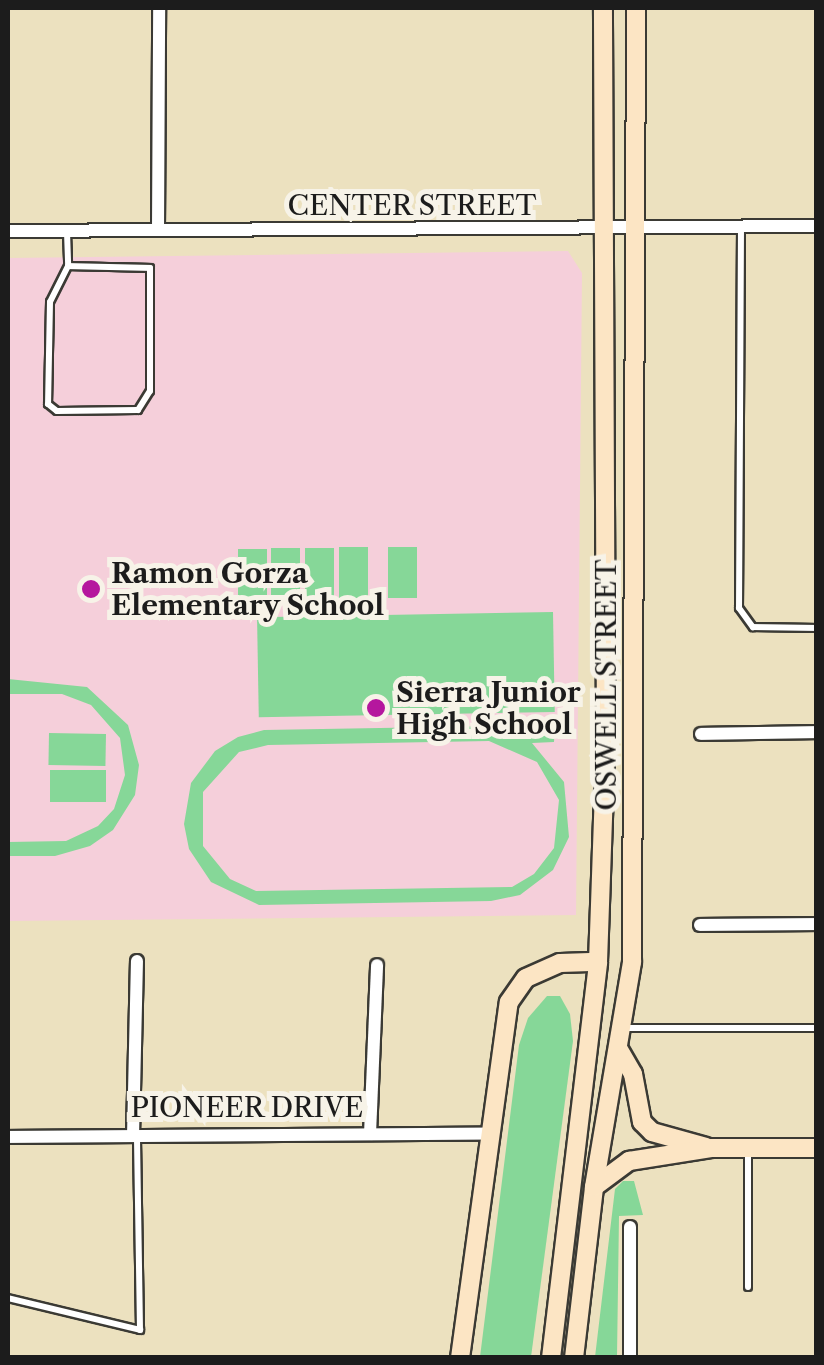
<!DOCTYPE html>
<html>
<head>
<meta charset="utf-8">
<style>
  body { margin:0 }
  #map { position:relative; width:824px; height:1365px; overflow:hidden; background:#ece1bf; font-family:"Libre Caslon Text",serif }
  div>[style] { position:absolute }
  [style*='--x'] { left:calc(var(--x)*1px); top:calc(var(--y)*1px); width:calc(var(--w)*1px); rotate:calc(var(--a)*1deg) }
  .built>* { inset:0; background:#f5cfda }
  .green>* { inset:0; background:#86d798; transform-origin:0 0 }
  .roads { filter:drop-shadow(2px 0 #3b3a34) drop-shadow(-2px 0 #3b3a34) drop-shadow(0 2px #3b3a34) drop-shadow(0 -2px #3b3a34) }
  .lane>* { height:6px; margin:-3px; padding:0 3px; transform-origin:3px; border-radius:3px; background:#fff }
  .street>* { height:12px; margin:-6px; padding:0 6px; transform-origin:6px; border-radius:6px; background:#fff }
  .secondary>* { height:18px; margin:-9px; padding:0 9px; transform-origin:9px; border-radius:9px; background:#fce5c4 }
  .dots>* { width:28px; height:28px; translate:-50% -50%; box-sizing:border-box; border:5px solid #f7f3e8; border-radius:50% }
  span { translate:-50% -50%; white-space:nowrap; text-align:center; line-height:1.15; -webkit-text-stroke:10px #f7f3e8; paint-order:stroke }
  .street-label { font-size:28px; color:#1c1c1c }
  .poi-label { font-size:28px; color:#1c1c1c; font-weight:700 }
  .left { translate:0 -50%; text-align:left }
  .frame { position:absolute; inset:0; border:10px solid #1c1c1c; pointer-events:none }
</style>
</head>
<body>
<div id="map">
  <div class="built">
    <div style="clip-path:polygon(568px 251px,582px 273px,576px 915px,8px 921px,8px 258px)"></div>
  </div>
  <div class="green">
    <div style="left:368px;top:547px;width:51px;height:29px;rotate:90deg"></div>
    <div style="left:388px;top:547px;width:29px;height:51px"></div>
    <div style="left:271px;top:548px;width:29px;height:51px"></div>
    <div style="left:305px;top:548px;width:29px;height:51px"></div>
    <div style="left:238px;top:549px;width:29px;height:51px"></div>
    <div style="left:553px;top:612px;width:100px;height:296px;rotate:89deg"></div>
    <div style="clip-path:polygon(8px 679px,87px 687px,128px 725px,139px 765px,135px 795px,113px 830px,90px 846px,55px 856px,8px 856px,8px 842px,66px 841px,98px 826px,114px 809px,125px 775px,120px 738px,91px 705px,62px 694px,8px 694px)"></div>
    <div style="clip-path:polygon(evenodd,555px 725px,554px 742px,532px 743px,564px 782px,569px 837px,553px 870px,520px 895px,491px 901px,259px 905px,211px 882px,189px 849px,184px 824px,191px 783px,215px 751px,238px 737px,264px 730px,555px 725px,489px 741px,537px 762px,559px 800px,554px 848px,534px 874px,512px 887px,256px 891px,230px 879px,203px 846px,203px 792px,239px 752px,268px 745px,489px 741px)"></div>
    <div style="left:49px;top:733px;width:57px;height:32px;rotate:1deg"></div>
    <div style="left:50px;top:770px;width:56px;height:32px"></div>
    <div style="clip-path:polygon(547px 996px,560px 996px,570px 1014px,573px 1041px,531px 1357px,480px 1357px,519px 1045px,528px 1018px)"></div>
    <div style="clip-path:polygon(623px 1181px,634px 1181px,643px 1215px,619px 1216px,617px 1357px,595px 1357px,615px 1189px)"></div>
  </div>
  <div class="roads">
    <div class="lane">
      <div style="--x:741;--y:228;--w:380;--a:90.3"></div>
      <div style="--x:739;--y:608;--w:24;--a:54"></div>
      <div style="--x:753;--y:627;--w:63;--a:0.9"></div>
      <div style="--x:67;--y:232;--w:34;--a:88"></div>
      <div style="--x:68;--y:266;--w:40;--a:116.6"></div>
      <div style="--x:50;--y:302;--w:102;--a:91.1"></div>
      <div style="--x:48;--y:404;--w:11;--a:38"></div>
      <div style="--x:57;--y:411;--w:81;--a:-0.7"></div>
      <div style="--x:138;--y:410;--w:22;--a:-58"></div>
      <div style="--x:150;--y:391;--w:123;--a:-90"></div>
      <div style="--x:150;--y:268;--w:82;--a:-178.6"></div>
      <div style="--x:622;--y:1028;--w:194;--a:0"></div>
      <div style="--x:748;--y:1149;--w:138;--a:90"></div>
      <div style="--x:8;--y:1298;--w:136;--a:13.6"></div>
      <div style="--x:140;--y:1330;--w:193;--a:-90.9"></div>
    </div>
    <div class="street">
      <div style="--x:158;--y:230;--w:222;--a:-89.7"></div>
      <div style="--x:8;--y:231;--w:808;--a:-0.35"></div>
      <div style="--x:701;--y:734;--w:115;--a:-1"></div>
      <div style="--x:700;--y:925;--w:116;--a:-0.5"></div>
      <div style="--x:370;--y:1134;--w:169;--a:-87.6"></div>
      <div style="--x:133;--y:1136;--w:175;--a:-88.7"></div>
      <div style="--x:8;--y:1137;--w:480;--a:-0.4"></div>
      <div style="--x:630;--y:1358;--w:131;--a:-90"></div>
    </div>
    <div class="secondary">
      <div style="--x:618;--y:1048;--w:30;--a:60"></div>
      <div style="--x:633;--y:1074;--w:49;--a:79.4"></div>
      <div style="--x:642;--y:1122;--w:14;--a:45"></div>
      <div style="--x:652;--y:1132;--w:56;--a:15.5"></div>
      <div style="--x:594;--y:1187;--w:44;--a:-36.6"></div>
      <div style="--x:629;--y:1161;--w:83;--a:-9"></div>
      <div style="--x:711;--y:1148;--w:105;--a:0"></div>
      <div style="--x:460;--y:1358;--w:359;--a:-82.2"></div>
      <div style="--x:509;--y:1002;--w:29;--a:-55"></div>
      <div style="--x:526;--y:978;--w:37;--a:-24"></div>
      <div style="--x:560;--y:963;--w:38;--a:-2"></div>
      <div style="--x:551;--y:1358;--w:399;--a:-83.2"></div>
      <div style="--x:598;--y:962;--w:225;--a:-88"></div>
      <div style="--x:606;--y:737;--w:729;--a:-90.24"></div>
      <div style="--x:574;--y:1358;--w:172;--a:-83.3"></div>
      <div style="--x:594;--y:1187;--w:228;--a:-80.4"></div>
      <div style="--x:632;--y:962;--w:954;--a:-89.76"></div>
    </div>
  </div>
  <div class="dots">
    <div style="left:91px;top:589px;background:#b5179e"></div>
    <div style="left:376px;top:708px;background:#b5179e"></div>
  </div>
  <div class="street-label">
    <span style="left:412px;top:205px">CENTER STREET</span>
    <span style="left:606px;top:685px;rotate:-90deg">OSWELL STREET</span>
    <span style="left:247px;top:1107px">PIONEER DRIVE</span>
  </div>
  <div class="poi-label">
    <span class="left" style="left:111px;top:589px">Ramon Gorza<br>Elementary School</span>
    <span class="left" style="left:396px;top:708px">Sierra Junior<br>High School</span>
  </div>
  <div class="frame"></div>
</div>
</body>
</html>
